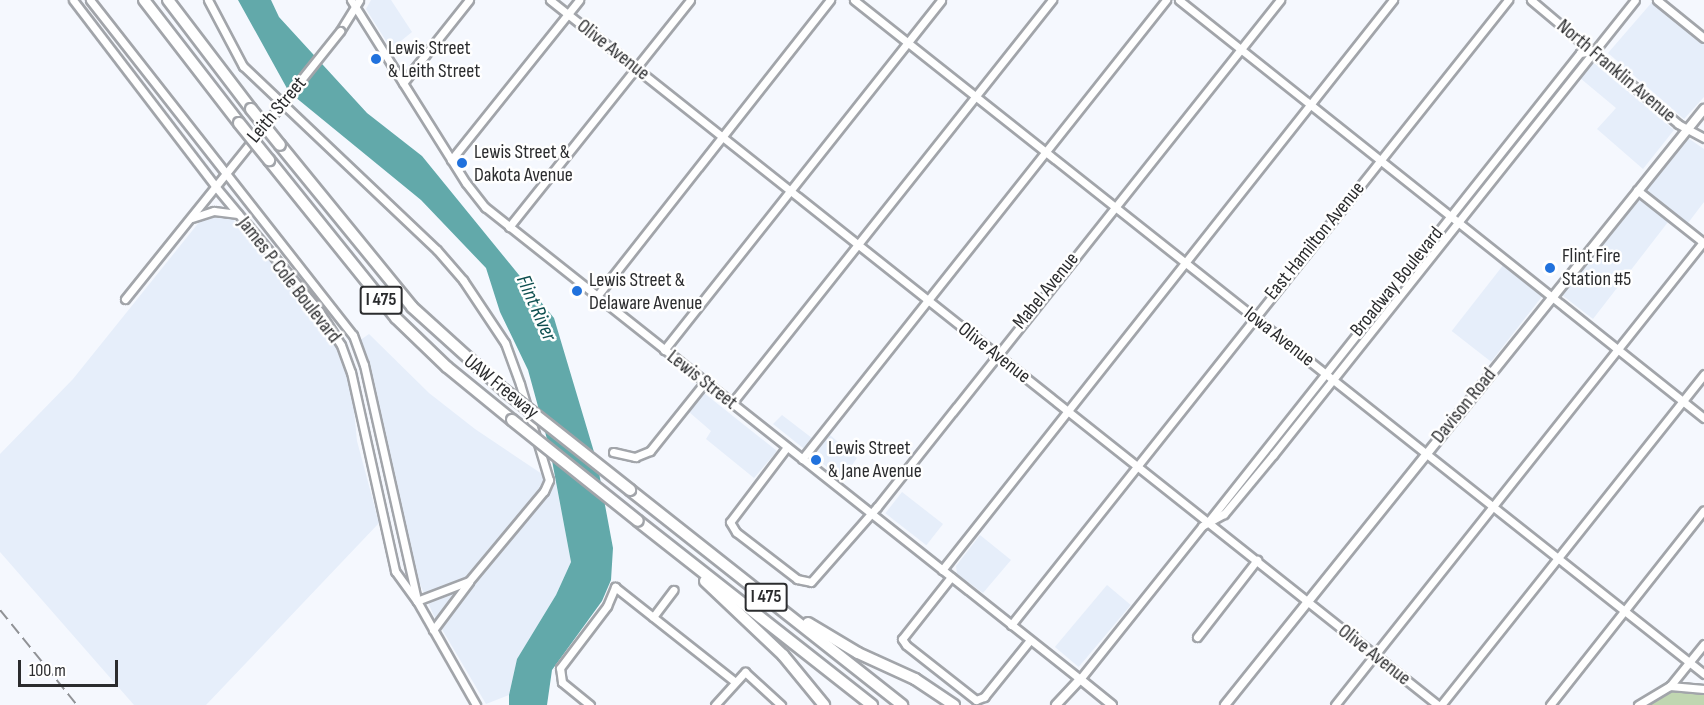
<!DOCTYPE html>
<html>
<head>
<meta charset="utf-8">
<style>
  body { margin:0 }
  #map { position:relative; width:1704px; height:705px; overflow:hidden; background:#f5f8fe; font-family:"Sofia Sans Condensed",sans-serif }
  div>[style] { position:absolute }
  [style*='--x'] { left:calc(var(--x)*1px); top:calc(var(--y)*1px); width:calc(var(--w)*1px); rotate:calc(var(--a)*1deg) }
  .built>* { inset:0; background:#e6eefa; transform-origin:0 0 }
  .green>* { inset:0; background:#c0d6b1 }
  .water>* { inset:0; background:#62a9aa }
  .roads { filter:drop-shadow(2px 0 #a2a5aa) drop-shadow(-2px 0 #a2a5aa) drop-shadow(0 2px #a2a5aa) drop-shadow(0 -2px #a2a5aa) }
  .minor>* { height:7px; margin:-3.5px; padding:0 3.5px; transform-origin:3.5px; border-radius:3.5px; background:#fff }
  .major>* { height:8px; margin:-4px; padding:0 4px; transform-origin:4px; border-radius:4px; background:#fff }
  .highway>* { height:10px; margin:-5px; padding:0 5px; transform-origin:5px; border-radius:5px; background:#fff }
  .rail>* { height:2px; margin-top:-1px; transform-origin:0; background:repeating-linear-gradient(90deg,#909296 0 12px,transparent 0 18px) }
  .bridges { filter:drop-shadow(2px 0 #a2a5aa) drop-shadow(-2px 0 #a2a5aa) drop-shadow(0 2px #a2a5aa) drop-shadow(0 -2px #a2a5aa) }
  .minor-bridge>* { height:7px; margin:-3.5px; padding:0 3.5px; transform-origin:3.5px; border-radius:3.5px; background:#fff }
  .highway-bridge>* { height:10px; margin:-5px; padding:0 5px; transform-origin:5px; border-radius:5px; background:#fff }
  .dots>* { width:16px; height:16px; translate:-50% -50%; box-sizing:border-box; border:3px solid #fff; border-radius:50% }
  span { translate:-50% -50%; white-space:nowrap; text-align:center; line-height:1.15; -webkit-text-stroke:5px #fff; paint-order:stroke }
  .shield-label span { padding:2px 4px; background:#fff; border:2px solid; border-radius:4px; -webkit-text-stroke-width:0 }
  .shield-label { font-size:18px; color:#2b2c2e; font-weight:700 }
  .poi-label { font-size:20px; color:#2b2c2e }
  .left { translate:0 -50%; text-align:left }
  .street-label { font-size:20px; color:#2b2c2e }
  .water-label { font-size:21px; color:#0e4f50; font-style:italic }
  .scale { position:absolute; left:18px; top:660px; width:100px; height:27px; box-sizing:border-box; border:3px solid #2b2c2e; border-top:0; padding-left:8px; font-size:18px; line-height:21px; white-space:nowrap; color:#2b2c2e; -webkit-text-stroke:4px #fff; paint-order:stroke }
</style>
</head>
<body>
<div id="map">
  <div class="built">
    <div style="clip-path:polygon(371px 0,391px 0,412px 32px,391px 49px,366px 9px)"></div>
    <div style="clip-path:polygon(1653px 1px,1704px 44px,1704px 97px,1684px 119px,1608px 53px)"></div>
    <div style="clip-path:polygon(1593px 62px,1674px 130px,1643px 169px,1597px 129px,1616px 108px,1580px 78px)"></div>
    <div style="clip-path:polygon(1688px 138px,1704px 149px,1704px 202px,1688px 223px,1675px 213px,1593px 319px,1562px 295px)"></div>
    <div style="clip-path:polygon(225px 214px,247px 229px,334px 340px,352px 391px,357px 441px,379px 523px,206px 705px,134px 705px,0 552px,0 454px,73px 379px,200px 221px)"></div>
    <div style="left:1504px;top:264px;width:50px;height:85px;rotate:38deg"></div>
    <div style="clip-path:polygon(369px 334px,429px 393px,475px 429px,542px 474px,554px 473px,571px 562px,556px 595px,517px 659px,509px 695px,486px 704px,433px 614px,414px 570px,374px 386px,359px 341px)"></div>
    <div style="clip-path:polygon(704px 393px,777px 451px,754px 478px,706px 439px,711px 431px,689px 412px)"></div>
    <div style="clip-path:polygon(782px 415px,821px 445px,830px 435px,857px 458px,842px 479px,773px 424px)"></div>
    <div style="left:902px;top:492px;width:52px;height:27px;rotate:38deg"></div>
    <div style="clip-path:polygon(980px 535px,1011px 560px,983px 593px,957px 574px,956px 566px)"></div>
    <div style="left:1107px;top:585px;width:31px;height:81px;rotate:40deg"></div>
  </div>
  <div class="green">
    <div style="clip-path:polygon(1670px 686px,1704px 689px,1704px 705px,1638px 705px)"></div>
  </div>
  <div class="water">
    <div style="clip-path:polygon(238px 0,271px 0,279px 17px,367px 113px,422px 156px,554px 318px,597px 462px,613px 548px,611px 580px,602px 601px,552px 670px,547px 705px,509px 705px,509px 695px,517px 659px,556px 595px,571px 562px,550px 450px,528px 370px,500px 312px,486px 268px,421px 200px,289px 92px)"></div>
  </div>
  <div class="roads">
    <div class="minor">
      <div style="--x:73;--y:0;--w:234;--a:52.6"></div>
      <div style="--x:215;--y:186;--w:163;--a:50.2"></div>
      <div style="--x:319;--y:311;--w:40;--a:57.1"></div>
      <div style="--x:341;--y:345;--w:29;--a:70"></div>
      <div style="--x:351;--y:372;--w:204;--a:77.5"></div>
      <div style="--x:395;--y:571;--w:37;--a:54"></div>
      <div style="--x:417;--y:601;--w:120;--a:60.4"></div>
      <div style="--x:90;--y:0;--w:426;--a:51.9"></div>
      <div style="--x:353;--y:335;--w:32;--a:70"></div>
      <div style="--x:364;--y:365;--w:237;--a:77.3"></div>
      <div style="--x:208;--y:0;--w:75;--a:62.1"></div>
      <div style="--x:243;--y:66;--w:267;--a:43.5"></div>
      <div style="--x:437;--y:250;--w:40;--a:49"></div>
      <div style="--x:463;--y:280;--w:76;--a:56.3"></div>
      <div style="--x:505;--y:343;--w:44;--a:69.9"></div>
      <div style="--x:520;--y:384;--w:100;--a:73.2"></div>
      <div style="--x:549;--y:480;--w:12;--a:114"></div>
      <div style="--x:544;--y:491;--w:117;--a:129.8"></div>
      <div style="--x:469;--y:581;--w:56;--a:159"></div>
      <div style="--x:351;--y:0;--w:216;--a:57.9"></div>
      <div style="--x:466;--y:183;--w:31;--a:52"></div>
      <div style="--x:485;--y:207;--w:759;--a:38.42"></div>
      <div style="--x:1080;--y:679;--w:196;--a:-51.4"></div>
      <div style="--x:1202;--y:526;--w:25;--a:-29"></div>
      <div style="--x:1224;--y:514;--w:77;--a:-50.3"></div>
      <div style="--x:1273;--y:455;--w:581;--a:-51.49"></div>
      <div style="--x:550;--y:0;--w:1134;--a:38.45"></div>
      <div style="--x:854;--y:0;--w:1085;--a:38.41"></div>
      <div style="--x:1179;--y:0;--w:671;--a:38.53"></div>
      <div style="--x:1531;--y:0;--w:192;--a:40.1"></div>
      <div style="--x:1678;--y:124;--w:30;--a:28"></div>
      <div style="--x:1657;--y:0;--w:60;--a:39"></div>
      <div style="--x:340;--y:31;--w:36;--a:-58"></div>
      <div style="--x:403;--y:83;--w:106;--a:-51.5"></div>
      <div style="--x:451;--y:160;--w:205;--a:-51.3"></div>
      <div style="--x:1637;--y:190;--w:85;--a:38.3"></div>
      <div style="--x:192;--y:218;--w:23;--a:-18"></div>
      <div style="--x:214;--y:211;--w:24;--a:7"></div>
      <div style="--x:509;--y:227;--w:290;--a:-51.4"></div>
      <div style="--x:597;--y:296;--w:377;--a:-51.8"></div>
      <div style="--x:125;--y:299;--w:235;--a:-51.2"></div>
      <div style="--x:664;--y:350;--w:446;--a:-51.6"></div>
      <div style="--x:732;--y:403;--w:515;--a:-51.55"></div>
      <div style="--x:787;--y:447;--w:94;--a:127.2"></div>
      <div style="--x:730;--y:522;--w:12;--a:59"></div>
      <div style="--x:736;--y:532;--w:77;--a:37.6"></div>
      <div style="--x:797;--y:579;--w:14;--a:12"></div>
      <div style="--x:811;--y:582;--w:100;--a:-48.7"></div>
      <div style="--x:877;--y:507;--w:648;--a:-51.52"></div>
      <div style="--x:613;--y:452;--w:23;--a:13"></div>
      <div style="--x:635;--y:457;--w:16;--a:-22"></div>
      <div style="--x:650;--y:451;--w:88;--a:-51.4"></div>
      <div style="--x:802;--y:459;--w:586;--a:-51.58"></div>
      <div style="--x:1208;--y:522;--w:599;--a:-51.58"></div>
      <div style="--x:1580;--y:53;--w:13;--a:-9"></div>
      <div style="--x:942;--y:570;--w:727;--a:-51.65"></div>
      <div style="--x:951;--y:577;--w:79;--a:128.3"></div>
      <div style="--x:902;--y:639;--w:7;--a:56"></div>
      <div style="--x:906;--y:645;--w:89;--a:38.2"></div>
      <div style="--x:976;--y:700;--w:9;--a:-21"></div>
      <div style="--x:984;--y:697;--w:73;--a:-51.1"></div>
      <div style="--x:653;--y:617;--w:34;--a:-53"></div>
      <div style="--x:1011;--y:625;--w:799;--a:-51.51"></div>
      <div style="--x:433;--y:630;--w:60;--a:-53.1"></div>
      <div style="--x:1197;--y:637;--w:98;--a:-52.1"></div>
      <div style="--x:1670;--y:686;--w:54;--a:-51"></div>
      <div style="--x:590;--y:705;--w:36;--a:-141"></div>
      <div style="--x:562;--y:682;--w:14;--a:-98"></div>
      <div style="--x:560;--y:668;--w:78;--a:-52.8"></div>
      <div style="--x:607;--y:606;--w:21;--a:-67"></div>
      <div style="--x:615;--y:587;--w:152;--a:38.3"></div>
      <div style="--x:715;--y:705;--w:45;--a:-47.7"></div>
      <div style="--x:745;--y:672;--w:49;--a:42.5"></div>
      <div style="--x:1335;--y:705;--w:591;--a:-51.52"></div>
      <div style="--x:1441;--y:705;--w:423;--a:-51.5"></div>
      <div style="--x:1550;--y:705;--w:248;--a:-51.7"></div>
      <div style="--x:1638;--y:705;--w:37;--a:-31"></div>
      <div style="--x:1670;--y:686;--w:34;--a:5"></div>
    </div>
    <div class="major">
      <div style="--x:1056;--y:705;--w:35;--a:-47"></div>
      <div style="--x:1080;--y:679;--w:41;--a:39.1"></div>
      <div style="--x:1225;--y:705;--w:765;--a:-51.21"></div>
    </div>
    <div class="highway">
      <div style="--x:144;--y:0;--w:155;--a:52.3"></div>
      <div style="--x:168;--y:0;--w:137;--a:52.7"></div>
      <div style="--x:280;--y:145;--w:209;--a:50.8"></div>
      <div style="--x:412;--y:307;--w:124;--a:42.1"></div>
      <div style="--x:269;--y:160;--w:203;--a:51.2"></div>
      <div style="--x:396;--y:318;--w:71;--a:43.9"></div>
      <div style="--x:447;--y:367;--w:84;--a:39.2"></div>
      <div style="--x:630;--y:490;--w:347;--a:38.3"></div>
      <div style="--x:638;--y:521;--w:298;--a:38.2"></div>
      <div style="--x:705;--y:581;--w:108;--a:43.5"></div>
      <div style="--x:783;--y:655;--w:65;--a:50.6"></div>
      <div style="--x:808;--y:623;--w:58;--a:31"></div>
      <div style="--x:858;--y:653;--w:63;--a:24.5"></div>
      <div style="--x:915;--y:679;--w:47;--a:33.7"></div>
    </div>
  </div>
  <div class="rail">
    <div style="--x:0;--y:610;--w:122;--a:51"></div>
  </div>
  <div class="bridges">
    <div class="minor-bridge">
      <div style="--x:272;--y:116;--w:109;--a:-51.3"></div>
    </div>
    <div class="highway-bridge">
      <div style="--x:251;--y:109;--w:46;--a:51.1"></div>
      <div style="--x:239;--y:123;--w:48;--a:51"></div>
      <div style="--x:504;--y:390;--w:161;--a:38.4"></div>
      <div style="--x:512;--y:420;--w:161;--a:38.7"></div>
    </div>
  </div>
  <div class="dots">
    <div style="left:376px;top:59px;background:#2172dd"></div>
    <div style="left:462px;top:163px;background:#2172dd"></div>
    <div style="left:1550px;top:268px;background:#2172dd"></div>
    <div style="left:577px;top:291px;background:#2172dd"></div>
    <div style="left:816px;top:460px;background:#2172dd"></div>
  </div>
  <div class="shield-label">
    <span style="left:381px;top:300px">I 475</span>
    <span style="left:766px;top:597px">I 475</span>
  </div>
  <div class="poi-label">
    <span class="left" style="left:388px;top:60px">Lewis Street<br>&amp; Leith Street</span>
    <span class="left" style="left:474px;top:164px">Lewis Street &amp;<br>Dakota Avenue</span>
    <span class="left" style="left:1562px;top:268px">Flint Fire<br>Station #5</span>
    <span class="left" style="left:589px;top:292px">Lewis Street &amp;<br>Delaware Avenue</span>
    <span class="left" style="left:828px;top:460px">Lewis Street<br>&amp; Jane Avenue</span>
  </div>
  <div class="street-label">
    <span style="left:613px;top:50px;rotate:38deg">Olive Avenue</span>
    <span style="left:1616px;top:71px;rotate:40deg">North Franklin Avenue</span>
    <span style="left:277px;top:110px;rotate:-50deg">Leith Street</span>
    <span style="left:1315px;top:241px;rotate:-51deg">East Hamilton Avenue</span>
    <span style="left:289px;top:280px;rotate:52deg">James P Cole Boulevard</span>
    <span style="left:1397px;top:282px;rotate:-51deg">Broadway Boulevard</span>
    <span style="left:1046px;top:291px;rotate:-51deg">Mabel Avenue</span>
    <span style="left:1279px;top:337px;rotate:38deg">Iowa Avenue</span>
    <span style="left:994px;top:353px;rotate:38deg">Olive Avenue</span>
    <span style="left:702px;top:380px;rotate:38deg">Lewis Street</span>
    <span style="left:501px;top:387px;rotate:39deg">UAW Freeway</span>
    <span style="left:1464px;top:406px;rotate:-51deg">Davison Road</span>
    <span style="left:1374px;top:655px;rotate:38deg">Olive Avenue</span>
  </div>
  <div class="water-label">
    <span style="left:536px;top:308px;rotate:66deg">Flint River</span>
  </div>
  <div class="scale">100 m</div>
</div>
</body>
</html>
